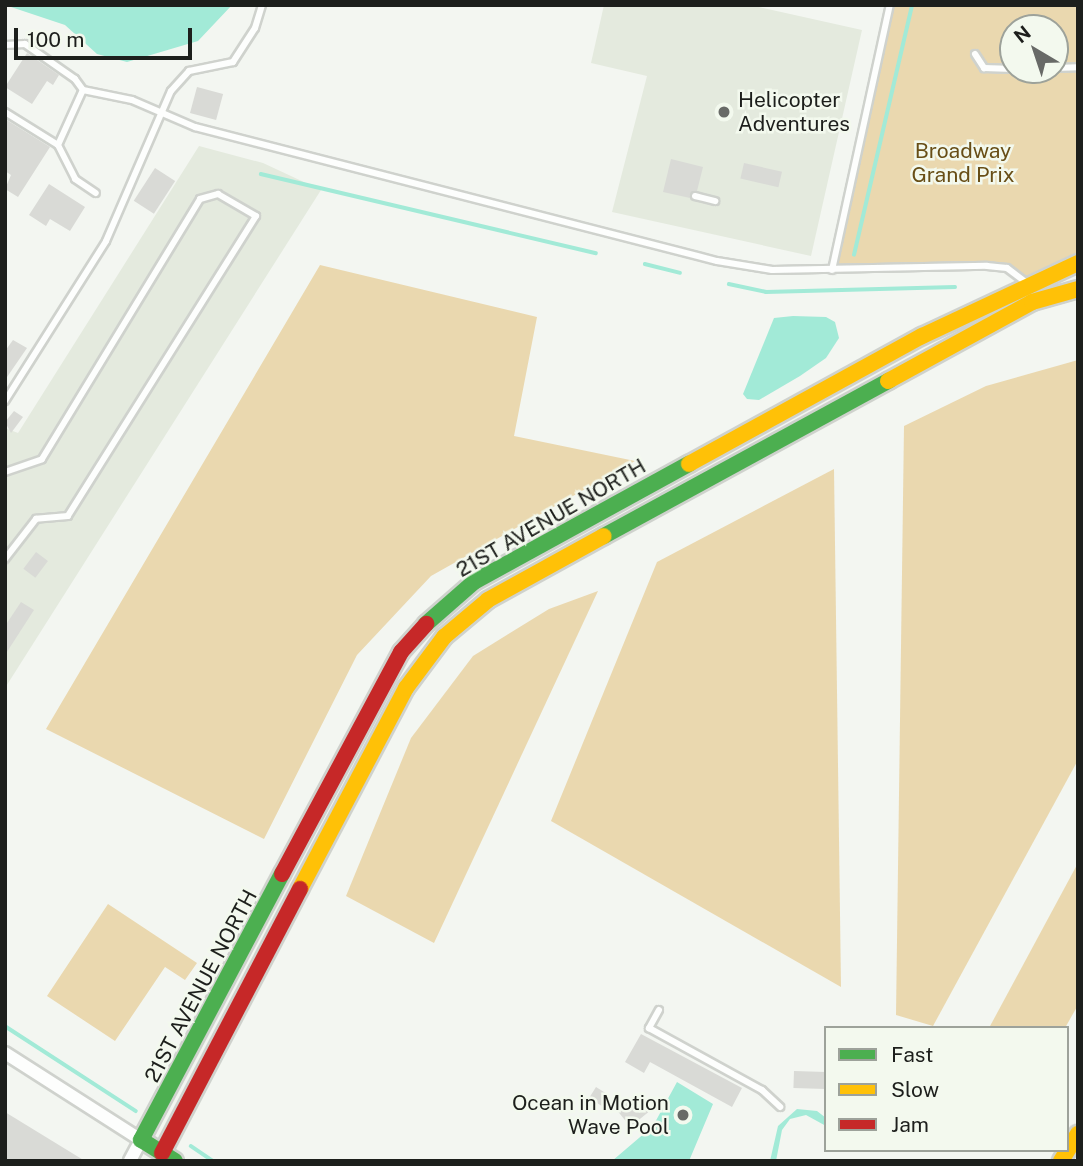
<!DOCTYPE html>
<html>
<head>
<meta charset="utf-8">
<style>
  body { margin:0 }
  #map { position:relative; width:1083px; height:1166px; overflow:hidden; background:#f3f6f1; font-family:"Public Sans",sans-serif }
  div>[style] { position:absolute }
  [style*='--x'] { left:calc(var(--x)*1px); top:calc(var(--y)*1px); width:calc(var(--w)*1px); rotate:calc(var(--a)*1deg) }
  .built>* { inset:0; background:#e4eade }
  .green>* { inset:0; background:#ead8af }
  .water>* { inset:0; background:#a2ead7 }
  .stream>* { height:3.5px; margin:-1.75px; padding:0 1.75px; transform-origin:1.75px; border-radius:1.75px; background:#a2ead7 }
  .building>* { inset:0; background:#d9dad6; transform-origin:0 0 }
  .roads { filter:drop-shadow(2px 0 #cfd2cd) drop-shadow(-2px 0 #cfd2cd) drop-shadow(0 2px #cfd2cd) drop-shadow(0 -2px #cfd2cd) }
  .lane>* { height:6px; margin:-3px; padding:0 3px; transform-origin:3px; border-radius:3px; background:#fdfefd }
  .street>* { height:12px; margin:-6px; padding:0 6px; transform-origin:6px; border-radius:6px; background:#fdfefd }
  .fast>* { height:16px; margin:-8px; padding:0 8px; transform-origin:8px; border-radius:8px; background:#4caf50 }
  .slow>* { height:16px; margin:-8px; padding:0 8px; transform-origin:8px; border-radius:8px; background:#ffc107 }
  .jam>* { height:16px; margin:-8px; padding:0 8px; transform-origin:8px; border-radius:8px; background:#c62828 }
  .dots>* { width:19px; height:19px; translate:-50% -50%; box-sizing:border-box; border:4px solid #f3f9ee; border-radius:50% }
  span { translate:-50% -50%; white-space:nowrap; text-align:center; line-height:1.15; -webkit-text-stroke:5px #f3f9ee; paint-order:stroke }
  .poi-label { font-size:21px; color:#1d1f1c }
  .left { translate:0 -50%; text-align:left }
  .right { translate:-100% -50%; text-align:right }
  .park-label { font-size:21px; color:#684e16 }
  .street-label { font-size:21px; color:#1d1f1c }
  .frame { position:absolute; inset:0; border:7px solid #1d1f1c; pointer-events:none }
  .legend { position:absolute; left:824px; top:1026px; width:245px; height:126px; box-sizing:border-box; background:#f3f9ee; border:2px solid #9da29a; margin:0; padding:9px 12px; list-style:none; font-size:21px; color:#1d1f1c }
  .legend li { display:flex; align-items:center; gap:14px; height:35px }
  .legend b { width:35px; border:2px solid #9da29a }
  .north { position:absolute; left:999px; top:14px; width:70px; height:70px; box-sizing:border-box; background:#f3f9ee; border:2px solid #9da29a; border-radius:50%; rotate:321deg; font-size:19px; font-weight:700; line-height:28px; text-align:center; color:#1d1f1c }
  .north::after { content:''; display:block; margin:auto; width:24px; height:32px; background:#686a67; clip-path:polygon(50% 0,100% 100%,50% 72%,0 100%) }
  .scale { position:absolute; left:14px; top:28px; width:178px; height:32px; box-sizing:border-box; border:4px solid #1d1f1c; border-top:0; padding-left:9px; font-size:21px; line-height:24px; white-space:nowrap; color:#1d1f1c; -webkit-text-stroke:5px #f3f9ee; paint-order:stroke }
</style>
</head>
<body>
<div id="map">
  <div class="built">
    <div style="clip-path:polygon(604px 5px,750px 5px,862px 30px,811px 256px,612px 212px,647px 76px,591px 63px)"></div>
    <div style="clip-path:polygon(199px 146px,263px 163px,321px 190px,5px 688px,5px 428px,18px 433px)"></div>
  </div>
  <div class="green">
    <div style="clip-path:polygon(evenodd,890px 5px,1078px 5px,1078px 263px,1027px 283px,1007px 268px,832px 270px,890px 5px,1013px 28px,1055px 28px,1055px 70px,1013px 70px,1013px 28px)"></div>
    <div style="clip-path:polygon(320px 265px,537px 317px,514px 436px,635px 461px,431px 576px,357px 655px,264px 839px,46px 729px)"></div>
    <div style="clip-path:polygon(1078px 360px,1078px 760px,933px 1026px,896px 1015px,904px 426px,986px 386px)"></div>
    <div style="clip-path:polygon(834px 469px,841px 987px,551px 821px,657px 562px)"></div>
    <div style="clip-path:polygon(598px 591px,434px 943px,346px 896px,411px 738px,473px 656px,549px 609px)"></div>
    <div style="clip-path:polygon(1078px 863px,1078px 1005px,1065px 1028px,989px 1028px)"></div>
    <div style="clip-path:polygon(108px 904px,197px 963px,185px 980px,165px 967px,115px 1041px,47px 996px)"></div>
  </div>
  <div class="water">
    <div style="clip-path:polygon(5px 5px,232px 5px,198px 41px,127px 62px,97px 54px,65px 25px)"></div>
    <div style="clip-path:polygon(793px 316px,826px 317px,835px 322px,839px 338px,826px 358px,800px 376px,759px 400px,747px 399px,743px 394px,774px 318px)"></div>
    <div style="clip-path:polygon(677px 1082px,713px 1104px,689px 1161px,612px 1161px,653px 1126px)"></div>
    <div style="clip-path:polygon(797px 1109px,817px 1111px,826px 1118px,826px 1126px,806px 1115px,790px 1119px,782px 1130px,776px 1161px,770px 1161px,778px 1126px)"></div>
  </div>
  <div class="stream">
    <div style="--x:261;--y:174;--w:344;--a:13.3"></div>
    <div style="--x:854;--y:255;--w:257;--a:-76.9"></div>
    <div style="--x:645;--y:264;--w:36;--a:14"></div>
    <div style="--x:729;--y:284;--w:38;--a:12"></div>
    <div style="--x:766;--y:292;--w:189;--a:-1.5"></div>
    <div style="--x:5;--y:1026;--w:156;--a:33"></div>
    <div style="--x:191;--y:1146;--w:27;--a:34"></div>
  </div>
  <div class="building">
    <div style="clip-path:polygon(27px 53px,59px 75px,53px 85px,47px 81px,32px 104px,5px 87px)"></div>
    <div style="left:197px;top:87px;width:27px;height:27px;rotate:15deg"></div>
    <div style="clip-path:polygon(5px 119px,50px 147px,18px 197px,5px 189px,11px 175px,5px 171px)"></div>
    <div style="clip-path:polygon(671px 159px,703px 167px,697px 191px,690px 198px,663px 192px)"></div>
    <div style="left:744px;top:163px;width:39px;height:16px;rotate:13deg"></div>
    <div style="left:155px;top:168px;width:24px;height:39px;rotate:33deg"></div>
    <div style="clip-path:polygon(49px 184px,85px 207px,70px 231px,50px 219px,46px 226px,29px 215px)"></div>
    <div style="clip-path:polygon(13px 340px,27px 348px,5px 380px,5px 351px)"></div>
    <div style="clip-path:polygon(14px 411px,23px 417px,11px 433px,5px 422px)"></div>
    <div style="left:36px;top:552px;width:15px;height:21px;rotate:37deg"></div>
    <div style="clip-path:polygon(21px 602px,34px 610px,5px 655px,5px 626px)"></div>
    <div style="clip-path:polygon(641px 1034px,742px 1088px,732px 1107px,650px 1062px,644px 1073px,625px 1062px)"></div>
    <div style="left:794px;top:1071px;width:32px;height:17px;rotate:2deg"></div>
    <div style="left:596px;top:1087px;width:15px;height:13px;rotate:32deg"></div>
    <div style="left:635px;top:1096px;width:21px;height:23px;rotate:51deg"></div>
    <div style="clip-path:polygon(5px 1112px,85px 1161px,5px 1161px)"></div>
  </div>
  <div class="roads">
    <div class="lane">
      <div style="--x:5;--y:45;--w:20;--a:-3"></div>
      <div style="--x:25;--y:44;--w:61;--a:35"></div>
      <div style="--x:75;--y:79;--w:14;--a:54"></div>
      <div style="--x:83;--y:90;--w:50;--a:11.5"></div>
      <div style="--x:132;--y:100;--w:69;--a:23.2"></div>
      <div style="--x:195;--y:127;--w:539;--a:14.4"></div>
      <div style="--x:717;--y:261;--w:56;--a:9.3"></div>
      <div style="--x:772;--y:270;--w:215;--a:-1.1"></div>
      <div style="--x:987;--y:266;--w:20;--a:6"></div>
      <div style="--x:1007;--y:268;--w:25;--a:37"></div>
      <div style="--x:975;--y:54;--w:17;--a:57"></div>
      <div style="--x:984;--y:68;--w:29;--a:2"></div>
      <div style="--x:1055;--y:68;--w:23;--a:-2"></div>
      <div style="--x:5;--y:112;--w:62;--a:31.9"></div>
      <div style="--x:58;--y:145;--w:38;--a:63"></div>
      <div style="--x:75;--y:179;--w:25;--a:34"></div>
      <div style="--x:58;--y:145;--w:60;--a:-65.6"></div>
      <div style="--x:695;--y:196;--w:21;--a:14"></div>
      <div style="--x:832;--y:270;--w:271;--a:-77.7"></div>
      <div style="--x:5;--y:401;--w:189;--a:-57.7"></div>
      <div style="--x:106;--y:241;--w:163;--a:-66.6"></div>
      <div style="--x:171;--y:91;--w:27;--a:-48"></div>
      <div style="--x:189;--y:71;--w:45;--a:-11.6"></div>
      <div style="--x:233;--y:62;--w:40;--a:-57.1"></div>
      <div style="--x:255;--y:28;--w:24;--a:-73"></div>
      <div style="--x:5;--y:472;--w:39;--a:-19"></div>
      <div style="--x:42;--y:459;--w:304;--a:-58.7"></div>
      <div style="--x:200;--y:199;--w:19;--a:-16"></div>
      <div style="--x:218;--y:194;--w:44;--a:30.1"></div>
      <div style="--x:256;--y:216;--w:354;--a:122.1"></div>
      <div style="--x:68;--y:516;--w:32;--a:175"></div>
      <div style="--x:36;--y:519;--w:51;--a:127.8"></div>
      <div style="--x:659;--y:1010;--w:21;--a:119"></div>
      <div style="--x:649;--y:1028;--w:129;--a:28.8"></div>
      <div style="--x:762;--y:1090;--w:25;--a:43"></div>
    </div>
    <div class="street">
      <div style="--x:5;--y:1053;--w:161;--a:32.6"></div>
      <div style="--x:141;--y:1140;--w:24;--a:118"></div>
    </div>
    <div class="fast">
      <div style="--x:604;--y:536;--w:324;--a:-28.6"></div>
      <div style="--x:426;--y:624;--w:64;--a:-41.2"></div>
      <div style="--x:474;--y:582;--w:245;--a:-28.8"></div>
      <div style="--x:175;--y:1161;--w:40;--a:-148"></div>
      <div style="--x:141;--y:1140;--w:301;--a:-62.1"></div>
    </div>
    <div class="slow">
      <div style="--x:888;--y:381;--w:164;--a:-28.7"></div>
      <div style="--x:1032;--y:302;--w:48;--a:-15.8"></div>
      <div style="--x:689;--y:464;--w:266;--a:-28.8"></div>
      <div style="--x:922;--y:336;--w:172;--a:-25.1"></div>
      <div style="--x:300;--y:889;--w:227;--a:-62.2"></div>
      <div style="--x:406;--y:688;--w:64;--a:-53.3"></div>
      <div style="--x:444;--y:637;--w:57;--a:-40.1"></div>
      <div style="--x:488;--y:600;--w:132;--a:-28.9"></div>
      <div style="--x:1061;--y:1161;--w:32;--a:-58"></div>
    </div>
    <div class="jam">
      <div style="--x:282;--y:874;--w:252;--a:-61.8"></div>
      <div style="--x:401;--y:652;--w:38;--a:-48"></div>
      <div style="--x:162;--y:1153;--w:298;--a:-62.4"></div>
    </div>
  </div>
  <div class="dots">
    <div style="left:724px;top:112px;background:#686a67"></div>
    <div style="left:683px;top:1115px;background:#686a67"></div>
  </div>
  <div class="poi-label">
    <span class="left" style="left:738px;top:112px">Helicopter<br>Adventures</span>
    <span class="right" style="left:669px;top:1115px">Ocean in Motion<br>Wave Pool</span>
  </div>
  <div class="park-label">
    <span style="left:963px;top:163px">Broadway<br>Grand Prix</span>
  </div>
  <div class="street-label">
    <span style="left:551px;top:518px;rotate:-30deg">21ST AVENUE NORTH</span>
    <span style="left:201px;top:986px;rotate:-62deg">21ST AVENUE NORTH</span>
  </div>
  <div class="frame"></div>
  <ul class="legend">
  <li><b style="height:9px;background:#4caf50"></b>Fast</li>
  <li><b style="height:9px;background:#ffc107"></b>Slow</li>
  <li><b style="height:9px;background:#c62828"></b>Jam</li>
  </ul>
  <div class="north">N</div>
  <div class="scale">100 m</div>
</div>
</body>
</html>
